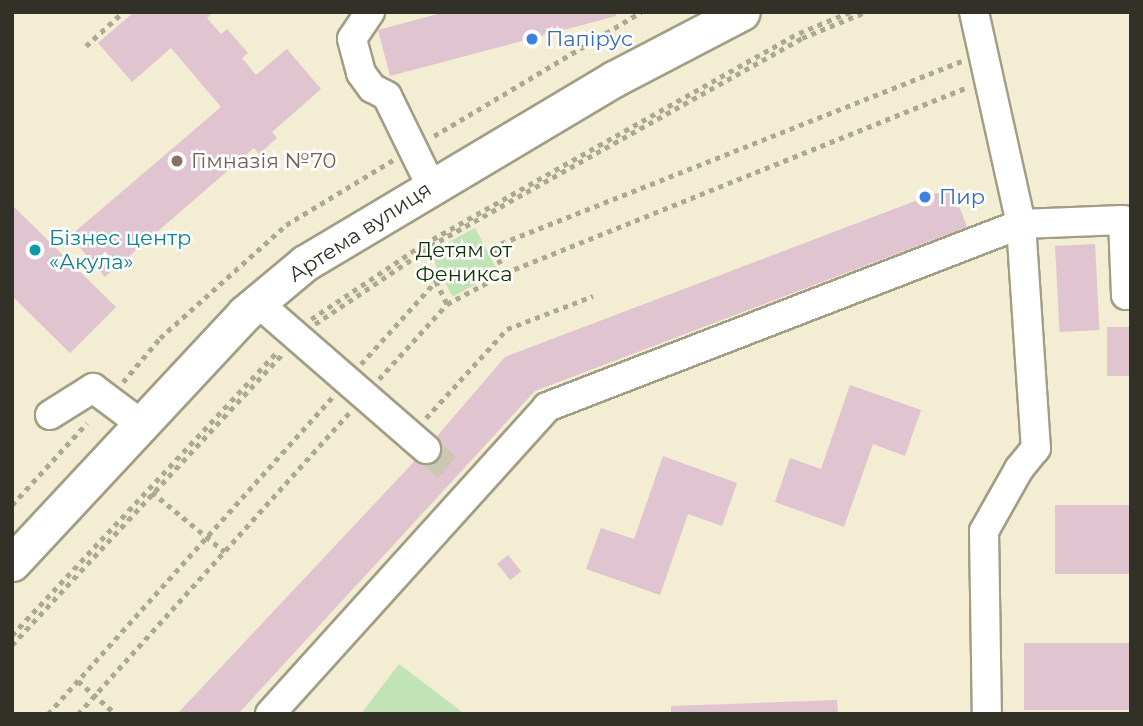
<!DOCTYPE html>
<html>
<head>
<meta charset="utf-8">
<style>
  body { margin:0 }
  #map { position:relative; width:1143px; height:726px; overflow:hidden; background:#f2edd3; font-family:Montserrat,sans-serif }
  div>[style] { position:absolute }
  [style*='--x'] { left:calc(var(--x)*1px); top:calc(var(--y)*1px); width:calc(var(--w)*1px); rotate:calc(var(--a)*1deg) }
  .green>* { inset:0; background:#c1e4b6; transform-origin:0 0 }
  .building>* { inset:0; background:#e0c4cf; transform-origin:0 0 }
  .minor-tunnel>* { height:28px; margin-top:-14px; transform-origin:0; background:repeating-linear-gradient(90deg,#ccc7b1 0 28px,transparent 0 42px) }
  .path>* { height:4.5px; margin-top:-2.25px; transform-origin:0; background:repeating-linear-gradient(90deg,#aba894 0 5px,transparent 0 10px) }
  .roads { filter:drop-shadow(2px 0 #a29e86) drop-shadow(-2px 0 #a29e86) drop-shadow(0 2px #a29e86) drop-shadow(0 -2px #a29e86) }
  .minor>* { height:28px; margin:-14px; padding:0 14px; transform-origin:14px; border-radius:14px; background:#fff }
  .major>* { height:35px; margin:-17.5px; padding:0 17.5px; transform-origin:17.5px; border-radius:17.5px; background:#fff }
  .dots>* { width:19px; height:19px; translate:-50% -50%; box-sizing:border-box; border:4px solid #fff; border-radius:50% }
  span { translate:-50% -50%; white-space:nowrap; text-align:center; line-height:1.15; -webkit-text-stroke:5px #fff; paint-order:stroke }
  .shop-label { font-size:21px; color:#366cbe }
  .left { translate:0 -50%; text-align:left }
  .education-label { font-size:21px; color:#785e54 }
  .street-label { font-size:21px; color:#323127 }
  .culture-label { font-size:21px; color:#0d838f }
  .park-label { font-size:21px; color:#103401 }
  .frame { position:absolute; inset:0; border:14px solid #323127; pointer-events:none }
</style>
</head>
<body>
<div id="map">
  <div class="green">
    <div style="left:475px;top:228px;width:50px;height:52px;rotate:62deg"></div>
    <div style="clip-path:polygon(399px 664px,461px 711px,459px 714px,361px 714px)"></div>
  </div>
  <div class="building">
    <div style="clip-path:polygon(134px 12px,213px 12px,207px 18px,221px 34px,227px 29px,248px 53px,242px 58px,256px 75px,287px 49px,321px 89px,272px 132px,277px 138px,259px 154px,254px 148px,105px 277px,70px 236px,221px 107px,171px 48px,132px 82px,98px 43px)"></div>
    <div style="clip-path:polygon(445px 12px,615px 12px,616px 16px,390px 76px,378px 30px)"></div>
    <div style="clip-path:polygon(952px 187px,967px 227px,535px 391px,238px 714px,177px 714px,426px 449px,505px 357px)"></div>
    <div style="clip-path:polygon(12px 205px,116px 307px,70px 353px,12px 296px)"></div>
    <div style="left:1095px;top:244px;width:86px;height:40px;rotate:87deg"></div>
    <div style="left:1131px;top:327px;width:49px;height:24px;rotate:90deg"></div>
    <div style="clip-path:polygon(850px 385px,921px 410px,905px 456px,873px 444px,844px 527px,775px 502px,790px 458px,821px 469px)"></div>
    <div style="clip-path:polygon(663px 456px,737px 483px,722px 526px,688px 514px,660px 595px,586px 569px,601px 528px,634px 539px)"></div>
    <div style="left:1131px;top:505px;width:69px;height:76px;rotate:90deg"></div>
    <div style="left:508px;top:555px;width:21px;height:14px;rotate:51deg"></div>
    <div style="left:1131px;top:643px;width:67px;height:107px;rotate:90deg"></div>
    <div style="clip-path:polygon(837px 700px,838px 714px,671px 714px,671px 706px)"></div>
  </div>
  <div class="minor-tunnel">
    <div style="--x:426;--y:449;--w:41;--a:41.1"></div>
  </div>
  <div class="path">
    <div style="--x:86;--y:46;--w:50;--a:-42.6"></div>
    <div style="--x:434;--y:136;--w:241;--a:-30.9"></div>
    <div style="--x:505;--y:273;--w:29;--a:-117"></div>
    <div style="--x:492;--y:247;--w:505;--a:-21.59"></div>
    <div style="--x:311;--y:319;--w:136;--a:-33.6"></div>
    <div style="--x:424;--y:244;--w:430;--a:-29.4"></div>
    <div style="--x:799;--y:33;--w:55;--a:-22.4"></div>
    <div style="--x:315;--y:324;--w:149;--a:-33.8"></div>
    <div style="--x:439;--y:241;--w:416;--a:-29.2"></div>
    <div style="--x:802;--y:38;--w:68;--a:-22.4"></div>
    <div style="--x:361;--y:364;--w:112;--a:-47.9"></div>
    <div style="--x:436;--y:281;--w:25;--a:64"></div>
    <div style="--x:379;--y:379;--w:101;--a:-47.8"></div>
    <div style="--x:447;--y:304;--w:66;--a:-28.1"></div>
    <div style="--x:505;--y:273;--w:499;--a:-21.9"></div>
    <div style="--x:123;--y:382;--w:57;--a:-49.9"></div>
    <div style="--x:160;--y:338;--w:169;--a:-41.9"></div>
    <div style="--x:286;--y:225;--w:125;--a:-31.3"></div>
    <div style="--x:426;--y:418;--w:120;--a:-47.7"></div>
    <div style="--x:507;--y:329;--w:92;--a:-21"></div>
    <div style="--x:152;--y:492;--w:94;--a:39.4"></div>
    <div style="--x:12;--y:505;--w:111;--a:-47.6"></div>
    <div style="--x:12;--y:635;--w:388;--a:-46.9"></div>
    <div style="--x:12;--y:645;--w:398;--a:-47.1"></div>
    <div style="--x:78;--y:681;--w:50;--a:41"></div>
    <div style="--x:48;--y:714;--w:426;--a:-48.1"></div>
    <div style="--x:78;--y:714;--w:406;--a:-48"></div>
  </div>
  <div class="roads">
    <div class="minor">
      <div style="--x:370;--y:12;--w:32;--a:124"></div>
      <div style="--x:352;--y:39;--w:35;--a:75"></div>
      <div style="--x:361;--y:73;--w:19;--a:54"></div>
      <div style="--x:372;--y:88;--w:17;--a:28"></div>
      <div style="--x:387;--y:96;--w:100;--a:63.9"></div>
      <div style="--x:974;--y:12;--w:217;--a:77.5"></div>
      <div style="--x:1021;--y:224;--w:225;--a:86.2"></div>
      <div style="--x:1036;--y:448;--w:27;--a:129"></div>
      <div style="--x:1019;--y:469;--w:71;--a:119.4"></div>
      <div style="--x:984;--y:531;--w:183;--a:89.1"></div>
      <div style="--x:257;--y:302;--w:224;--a:41"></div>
      <div style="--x:50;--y:415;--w:51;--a:-32.1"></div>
      <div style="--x:93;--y:388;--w:60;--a:36.9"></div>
      <div style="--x:270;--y:714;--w:413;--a:-47.9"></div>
      <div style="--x:547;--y:407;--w:508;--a:-21.11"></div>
      <div style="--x:1021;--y:224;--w:102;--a:-2.2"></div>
      <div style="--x:1123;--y:220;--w:75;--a:87.7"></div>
      <div style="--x:1126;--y:295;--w:5;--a:0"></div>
    </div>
    <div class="major">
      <div style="--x:12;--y:563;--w:342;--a:-47"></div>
      <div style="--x:245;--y:313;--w:78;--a:-39.8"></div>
      <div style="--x:305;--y:263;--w:360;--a:-30.8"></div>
      <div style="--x:614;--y:79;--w:144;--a:-27.6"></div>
    </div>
  </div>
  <div class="dots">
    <div style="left:532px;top:39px;background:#3f7fe0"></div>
    <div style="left:177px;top:161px;background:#8d6e63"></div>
    <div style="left:925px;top:197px;background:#3f7fe0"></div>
    <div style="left:35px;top:250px;background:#0f9aa8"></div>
  </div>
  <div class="shop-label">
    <span class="left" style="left:546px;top:39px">Папірус</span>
    <span class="left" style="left:939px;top:197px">Пир</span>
  </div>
  <div class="education-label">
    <span class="left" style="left:191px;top:161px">Гімназія №70</span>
  </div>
  <div class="street-label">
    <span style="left:360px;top:232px;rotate:-33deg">Артема вулиця</span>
  </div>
  <div class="culture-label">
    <span class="left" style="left:49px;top:250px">Бізнес центр<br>«Акула»</span>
  </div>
  <div class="park-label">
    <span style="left:464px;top:262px">Детям от<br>Феникса</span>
  </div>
  <div class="frame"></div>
</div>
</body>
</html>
